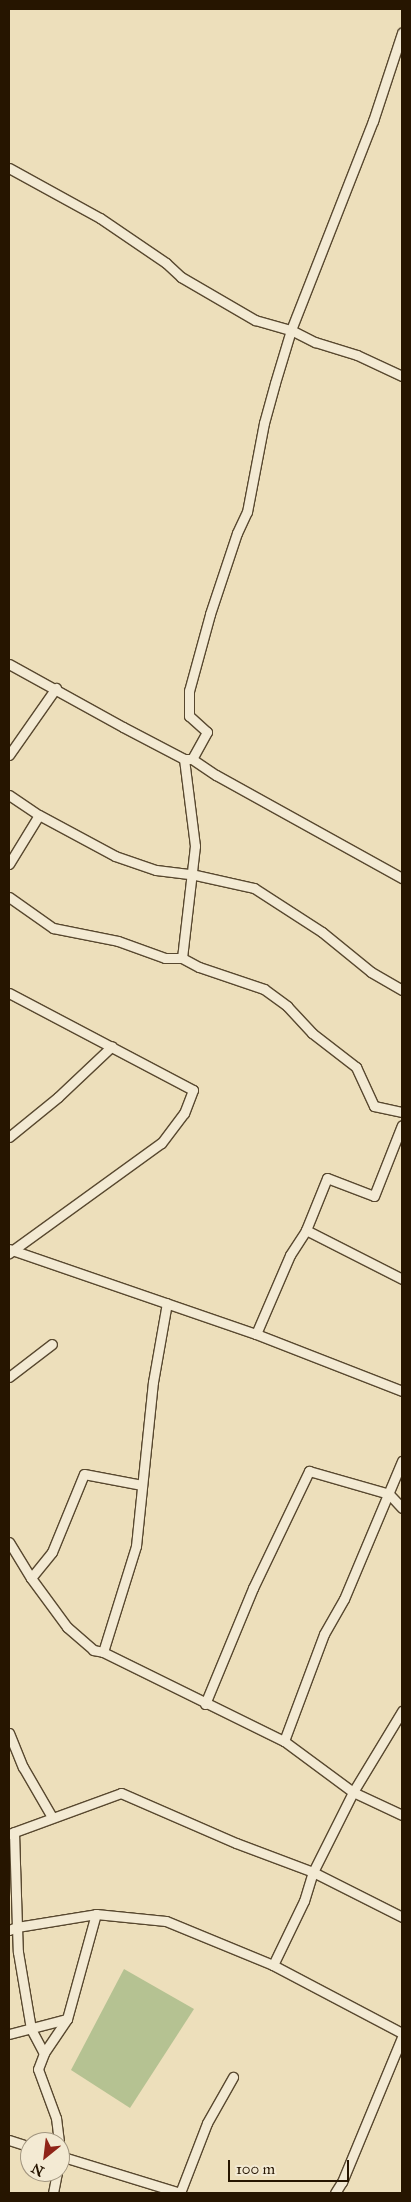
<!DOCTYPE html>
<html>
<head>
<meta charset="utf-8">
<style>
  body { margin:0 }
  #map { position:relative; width:411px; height:2202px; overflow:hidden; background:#eddfbb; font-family:"IM FELL Great Primer",serif }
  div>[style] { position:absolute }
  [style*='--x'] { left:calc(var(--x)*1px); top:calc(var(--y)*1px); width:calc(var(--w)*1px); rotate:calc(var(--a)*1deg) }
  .green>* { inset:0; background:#b5c292 }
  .roads { filter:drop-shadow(1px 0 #58482f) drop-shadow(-1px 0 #58482f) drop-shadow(0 1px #58482f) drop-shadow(0 -1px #58482f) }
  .street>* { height:9px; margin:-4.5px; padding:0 4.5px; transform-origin:4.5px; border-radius:4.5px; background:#f3ead3 }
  span { translate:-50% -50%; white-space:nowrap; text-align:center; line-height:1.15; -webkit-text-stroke:4px #f3ead3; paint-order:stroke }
  .frame { position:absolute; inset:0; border:10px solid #261500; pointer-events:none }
  .north { position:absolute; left:20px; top:2132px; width:50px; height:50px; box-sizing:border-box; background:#f3ead3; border:1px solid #a1957f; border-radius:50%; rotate:209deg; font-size:14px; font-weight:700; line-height:20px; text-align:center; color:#261500 }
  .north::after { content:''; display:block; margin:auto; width:18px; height:22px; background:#8f2418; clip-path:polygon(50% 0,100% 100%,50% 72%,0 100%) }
  .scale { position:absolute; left:228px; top:2160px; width:121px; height:22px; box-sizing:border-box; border:2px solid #261500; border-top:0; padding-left:6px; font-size:15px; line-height:18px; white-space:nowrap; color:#261500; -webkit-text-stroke:4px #f3ead3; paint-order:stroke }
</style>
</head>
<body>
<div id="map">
  <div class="green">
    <div style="clip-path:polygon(124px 1969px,194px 2009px,130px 2108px,71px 2070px)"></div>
  </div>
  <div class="roads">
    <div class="street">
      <div style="--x:9;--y:168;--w:104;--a:28.8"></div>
      <div style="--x:100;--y:218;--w:80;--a:34.3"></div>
      <div style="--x:166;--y:263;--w:21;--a:43"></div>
      <div style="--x:181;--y:277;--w:86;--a:30.2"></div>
      <div style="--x:255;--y:320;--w:37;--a:16"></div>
      <div style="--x:291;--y:330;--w:27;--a:27"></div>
      <div style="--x:315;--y:342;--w:44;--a:17.2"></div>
      <div style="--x:357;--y:355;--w:50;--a:25"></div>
      <div style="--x:9;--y:664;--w:130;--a:28.9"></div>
      <div style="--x:123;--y:727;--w:69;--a:27.7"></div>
      <div style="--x:184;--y:759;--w:8;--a:0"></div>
      <div style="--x:192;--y:759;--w:29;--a:34"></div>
      <div style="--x:216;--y:775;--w:213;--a:29"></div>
      <div style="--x:9;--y:755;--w:82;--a:-55"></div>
      <div style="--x:192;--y:759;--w:31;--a:-61"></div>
      <div style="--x:207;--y:732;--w:24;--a:-138"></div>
      <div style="--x:189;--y:716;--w:25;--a:-90"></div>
      <div style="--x:189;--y:691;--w:80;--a:-74.7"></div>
      <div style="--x:210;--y:614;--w:85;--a:-71.6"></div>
      <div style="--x:237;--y:533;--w:23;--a:-65"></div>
      <div style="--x:247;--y:512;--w:91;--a:-79.2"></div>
      <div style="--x:264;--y:423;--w:41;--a:-74.6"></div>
      <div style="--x:275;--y:383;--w:55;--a:-73.2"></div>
      <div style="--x:291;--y:330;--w:225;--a:-68.6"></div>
      <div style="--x:373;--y:121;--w:93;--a:-71.8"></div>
      <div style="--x:9;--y:795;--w:36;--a:34"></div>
      <div style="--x:39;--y:815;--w:86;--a:28.3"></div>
      <div style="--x:115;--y:856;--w:43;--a:18.9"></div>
      <div style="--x:156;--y:870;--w:35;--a:7"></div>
      <div style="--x:191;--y:874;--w:65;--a:12.5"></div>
      <div style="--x:254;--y:888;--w:81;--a:32.9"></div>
      <div style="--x:322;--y:932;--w:63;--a:39.2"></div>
      <div style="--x:371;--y:972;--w:36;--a:30"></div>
      <div style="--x:9;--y:864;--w:57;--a:-58.5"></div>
      <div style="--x:9;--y:897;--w:54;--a:35.2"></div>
      <div style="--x:53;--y:928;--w:66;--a:11.3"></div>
      <div style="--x:118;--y:941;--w:50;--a:19.9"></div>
      <div style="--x:165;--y:958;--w:17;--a:0"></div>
      <div style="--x:182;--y:958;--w:19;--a:28"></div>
      <div style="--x:199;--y:967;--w:69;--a:18.7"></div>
      <div style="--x:264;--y:989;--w:29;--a:36"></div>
      <div style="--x:287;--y:1006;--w:37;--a:47"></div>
      <div style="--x:312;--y:1033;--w:56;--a:37.7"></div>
      <div style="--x:356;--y:1067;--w:43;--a:65.2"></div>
      <div style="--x:374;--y:1106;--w:29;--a:12"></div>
      <div style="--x:182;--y:958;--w:113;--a:-83.4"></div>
      <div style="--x:195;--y:846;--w:88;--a:-97.2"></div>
      <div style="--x:9;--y:993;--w:208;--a:27.8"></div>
      <div style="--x:193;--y:1090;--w:25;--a:111"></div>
      <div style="--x:184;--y:1113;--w:38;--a:127"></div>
      <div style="--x:161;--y:1143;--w:188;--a:144.1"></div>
      <div style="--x:9;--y:1137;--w:63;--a:-39.2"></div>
      <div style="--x:58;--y:1097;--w:74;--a:-43.4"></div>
      <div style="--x:306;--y:1230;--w:108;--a:27"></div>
      <div style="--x:9;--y:1249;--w:261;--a:19"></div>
      <div style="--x:256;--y:1334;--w:157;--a:21.3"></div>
      <div style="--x:256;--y:1334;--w:86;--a:-66.7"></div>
      <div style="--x:290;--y:1255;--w:30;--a:-57"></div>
      <div style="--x:306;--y:1230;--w:56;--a:-68"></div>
      <div style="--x:327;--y:1178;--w:50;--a:21"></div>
      <div style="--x:374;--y:1196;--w:76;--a:-68.5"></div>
      <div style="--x:9;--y:1377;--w:54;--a:-37.5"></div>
      <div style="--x:9;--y:1542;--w:42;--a:58.6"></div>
      <div style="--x:31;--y:1578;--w:61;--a:53.7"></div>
      <div style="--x:67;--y:1627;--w:35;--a:41"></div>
      <div style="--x:93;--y:1650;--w:10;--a:11"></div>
      <div style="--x:103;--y:1652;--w:202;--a:26.2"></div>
      <div style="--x:284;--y:1741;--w:86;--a:36.5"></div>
      <div style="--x:353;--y:1792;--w:54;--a:25.1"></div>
      <div style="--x:31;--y:1578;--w:33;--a:-51"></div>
      <div style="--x:52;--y:1552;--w:84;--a:-67.7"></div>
      <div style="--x:84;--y:1474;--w:59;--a:10.7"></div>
      <div style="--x:103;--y:1652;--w:111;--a:-72.7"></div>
      <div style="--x:136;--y:1546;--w:165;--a:-84.1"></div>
      <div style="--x:153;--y:1382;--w:80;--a:-80"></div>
      <div style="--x:205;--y:1704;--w:126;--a:-67.5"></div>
      <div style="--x:253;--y:1588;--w:130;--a:-64.4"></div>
      <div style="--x:309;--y:1471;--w:83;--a:16"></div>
      <div style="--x:389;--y:1494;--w:19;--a:47"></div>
      <div style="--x:9;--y:1733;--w:37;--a:68"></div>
      <div style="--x:23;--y:1767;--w:58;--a:59.9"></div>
      <div style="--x:284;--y:1741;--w:114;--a:-69.5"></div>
      <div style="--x:324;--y:1634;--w:40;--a:-60.3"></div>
      <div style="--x:344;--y:1599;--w:150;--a:-67.2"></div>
      <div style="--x:14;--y:1832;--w:95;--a:88.2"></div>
      <div style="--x:17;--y:1927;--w:80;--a:-9.3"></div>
      <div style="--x:96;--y:1914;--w:70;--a:5.7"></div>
      <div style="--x:166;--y:1921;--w:116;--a:22.4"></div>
      <div style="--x:273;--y:1965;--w:146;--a:27.8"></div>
      <div style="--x:9;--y:1834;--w:119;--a:-20.1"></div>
      <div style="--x:121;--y:1793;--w:125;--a:23.5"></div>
      <div style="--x:236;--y:1843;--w:82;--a:20.6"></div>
      <div style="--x:313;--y:1872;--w:100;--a:26.8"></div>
      <div style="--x:9;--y:1930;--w:9;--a:-21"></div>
      <div style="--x:17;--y:1927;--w:25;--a:88"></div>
      <div style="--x:18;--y:1952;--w:78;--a:80.4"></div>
      <div style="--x:31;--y:2029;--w:27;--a:62"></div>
      <div style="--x:273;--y:1965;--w:71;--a:-64.2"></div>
      <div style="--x:304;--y:1901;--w:30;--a:-73"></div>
      <div style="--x:313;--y:1872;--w:89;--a:-63.4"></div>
      <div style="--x:353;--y:1792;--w:95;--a:-58.8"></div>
      <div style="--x:9;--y:2034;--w:60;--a:-14.5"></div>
      <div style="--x:9;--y:2140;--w:22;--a:18"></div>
      <div style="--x:59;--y:2142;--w:24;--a:-97"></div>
      <div style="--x:56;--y:2118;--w:52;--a:-110.2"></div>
      <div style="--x:38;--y:2069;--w:17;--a:-69"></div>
      <div style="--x:44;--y:2053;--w:41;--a:-55.9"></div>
      <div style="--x:67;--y:2019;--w:109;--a:-74.6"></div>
      <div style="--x:60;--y:2156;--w:126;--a:17.1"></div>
      <div style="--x:53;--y:2193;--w:21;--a:-79"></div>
      <div style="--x:180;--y:2193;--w:75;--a:-68.9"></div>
      <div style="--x:207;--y:2123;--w:53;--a:-60.5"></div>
      <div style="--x:335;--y:2193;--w:13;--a:-58"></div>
      <div style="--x:342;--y:2182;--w:157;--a:-67.5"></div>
    </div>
  </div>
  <div class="frame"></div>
  <div class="north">N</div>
  <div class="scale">100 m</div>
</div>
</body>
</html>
